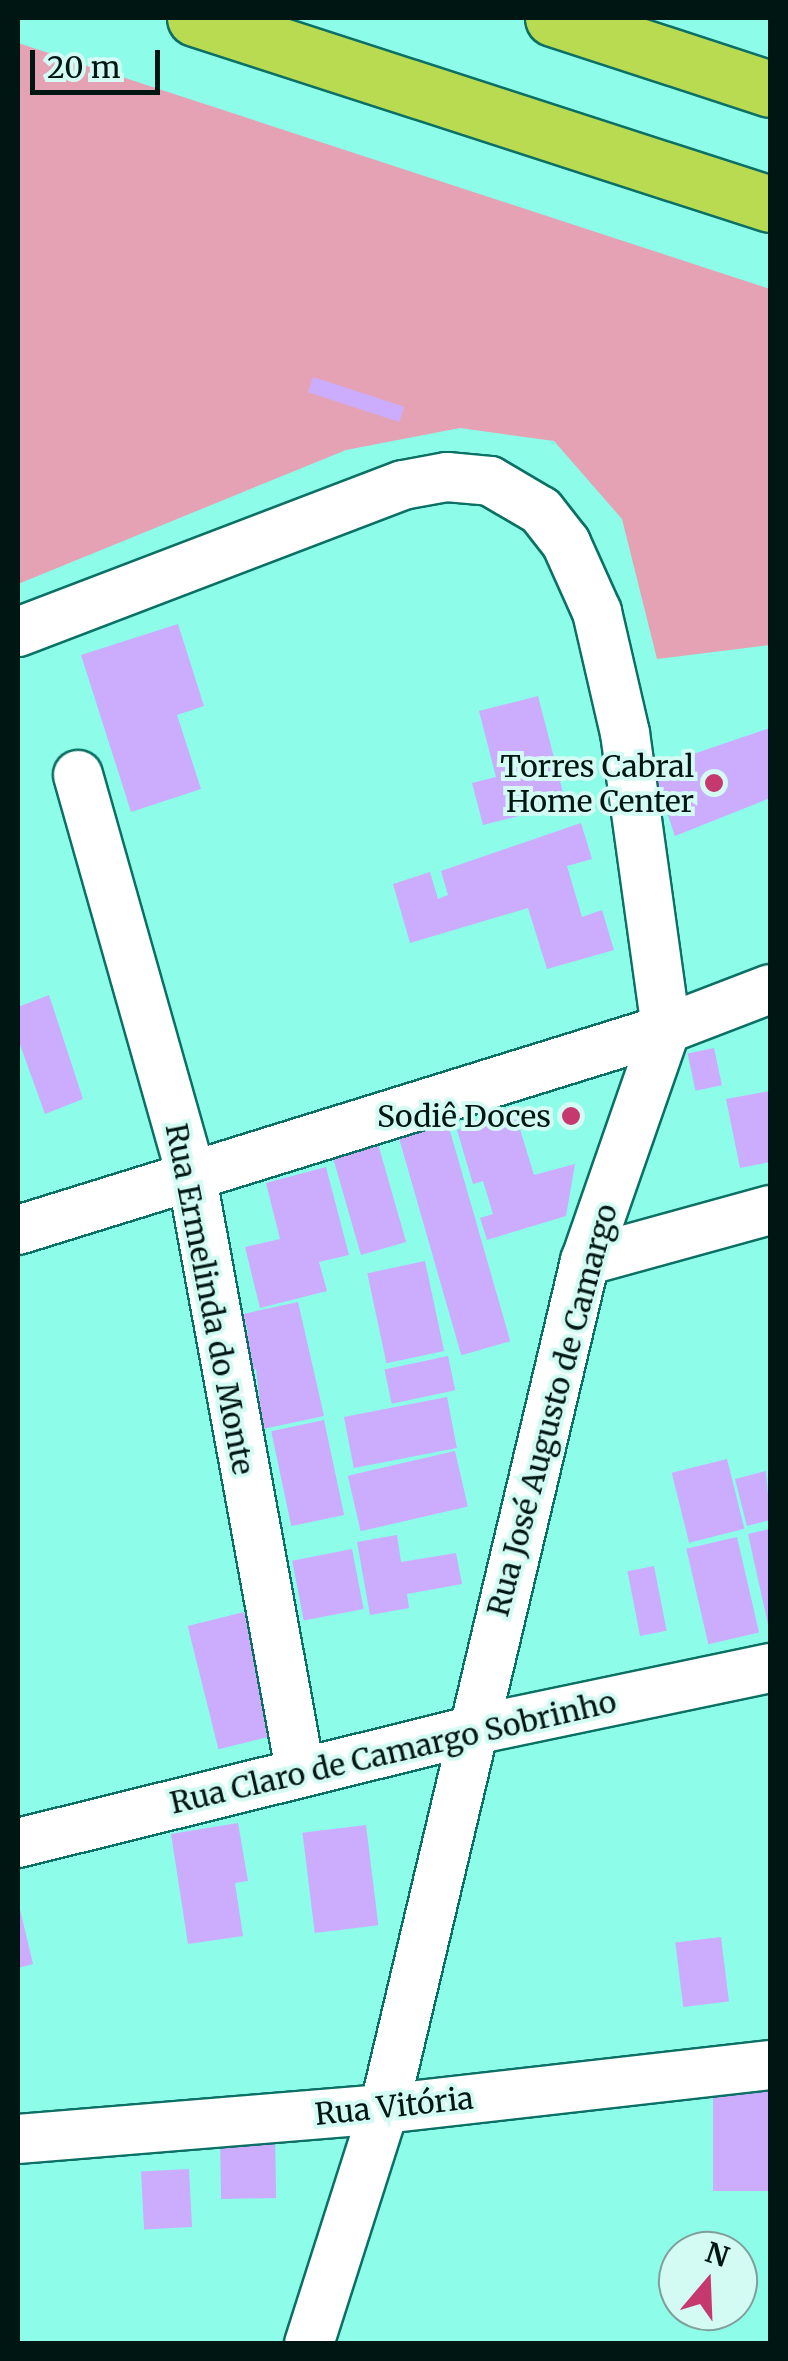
<!DOCTYPE html>
<html>
<head>
<meta charset="utf-8">
<style>
  body { margin:0 }
  #map { position:relative; width:788px; height:2361px; overflow:hidden; background:#8dfce9; font-family:Merriweather,serif }
  div>[style] { position:absolute }
  .green>* { inset:0; background:#e5a2b4 }
  .building>* { inset:0; background:#ccacfd; transform-origin:0 0 }
  .roads { filter:drop-shadow(2px 0 #0c7064) drop-shadow(-2px 0 #0c7064) drop-shadow(0 2px #0c7064) drop-shadow(0 -2px #0c7064) }
  .minor>* { height:48px; margin:-24px; padding:0 24px; transform-origin:24px; border-radius:24px; background:#fff }
  .motorway>* { height:55px; margin:-27.5px; padding:0 27.5px; transform-origin:27.5px; border-radius:27.5px; background:#b9db51 }
  .dots>* { width:28px; height:28px; translate:-50% -50%; box-sizing:border-box; border:5px solid #d3fbf3; border-radius:50% }
  span { translate:-50% -50%; white-space:nowrap; text-align:center; line-height:1.15; -webkit-text-stroke:8px #d3fbf3; paint-order:stroke }
  .poi-label { font-size:30px; color:#001613 }
  .right { translate:-100% -50%; text-align:right }
  .street-label { font-size:30px; color:#001613 }
  .frame { position:absolute; inset:0; border:20px solid #001613; pointer-events:none }
  .north { position:absolute; left:658px; top:2231px; width:100px; height:100px; box-sizing:border-box; background:#d3fbf3; border:2px solid #7f9f99; border-radius:50%; rotate:19deg; font-size:28px; font-weight:700; line-height:40px; text-align:center; color:#001613 }
  .north::after { content:''; display:block; margin:auto; width:35px; height:45px; background:#c5396e; clip-path:polygon(50% 0,100% 100%,50% 72%,0 100%) }
  .scale { position:absolute; left:30px; top:50px; width:130px; height:45px; box-sizing:border-box; border:5px solid #001613; border-top:0; padding-left:12px; font-size:30px; line-height:35px; white-space:nowrap; color:#001613; -webkit-text-stroke:8px #d3fbf3; paint-order:stroke }
</style>
</head>
<body>
<div id="map">
  <div class="green">
    <div style="clip-path:polygon(18px 43px,770px 289px,770px 645px,657px 659px,622px 519px,554px 441px,460px 428px,346px 450px,18px 584px)"></div>
  </div>
  <div class="building">
    <div style="left:313px;top:377px;width:96px;height:16px;rotate:18deg"></div>
    <div style="clip-path:polygon(178px 624px,204px 706px,177px 715px,201px 789px,131px 812px,81px 655px)"></div>
    <div style="clip-path:polygon(538px 696px,566px 804px,483px 825px,472px 783px,496px 777px,479px 711px)"></div>
    <div style="clip-path:polygon(770px 728px,770px 798px,675px 836px,652px 768px)"></div>
    <div style="clip-path:polygon(581px 823px,592px 859px,567px 866px,582px 917px,602px 910px,614px 950px,547px 969px,528px 908px,410px 943px,393px 884px,430px 872px,438px 899px,448px 895px,441px 871px)"></div>
    <div style="clip-path:polygon(49px 995px,83px 1099px,45px 1114px,18px 1039px,18px 1007px)"></div>
    <div style="left:714px;top:1048px;width:38px;height:27px;rotate:78deg"></div>
    <div style="clip-path:polygon(770px 1091px,770px 1162px,740px 1168px,726px 1099px)"></div>
    <div style="clip-path:polygon(515px 1113px,534px 1175px,575px 1164px,566px 1216px,487px 1240px,480px 1218px,493px 1214px,483px 1181px,473px 1184px,457px 1130px)"></div>
    <div style="left:448px;top:1124px;width:226px;height:51px;rotate:74deg"></div>
    <div style="left:378px;top:1144px;width:102px;height:47px;rotate:74deg"></div>
    <div style="clip-path:polygon(326px 1167px,349px 1255px,319px 1262px,327px 1291px,260px 1308px,245px 1247px,280px 1239px,266px 1183px)"></div>
    <div style="left:425px;top:1261px;width:92px;height:59px;rotate:78deg"></div>
    <div style="clip-path:polygon(298px 1302px,324px 1416px,263px 1429px,256px 1369px,248px 1371px,239px 1334px,248px 1333px,243px 1314px)"></div>
    <div style="left:448px;top:1356px;width:35px;height:65px;rotate:78deg"></div>
    <div style="left:447px;top:1397px;width:52px;height:105px;rotate:79deg"></div>
    <div style="left:324px;top:1420px;width:97px;height:54px;rotate:78deg"></div>
    <div style="left:455px;top:1451px;width:57px;height:110px;rotate:77deg"></div>
    <div style="left:727px;top:1459px;width:72px;height:57px;rotate:76deg"></div>
    <div style="clip-path:polygon(766px 1471px,770px 1520px,747px 1526px,735px 1479px)"></div>
    <div style="clip-path:polygon(770px 1529px,770px 1629px,769px 1629px,748px 1534px)"></div>
    <div style="clip-path:polygon(397px 1535px,401px 1562px,456px 1553px,462px 1584px,407px 1594px,409px 1608px,370px 1615px,357px 1542px)"></div>
    <div style="left:737px;top:1537px;width:98px;height:52px;rotate:77deg"></div>
    <div style="left:352px;top:1549px;width:61px;height:61px;rotate:79deg"></div>
    <div style="left:654px;top:1566px;width:66px;height:27px;rotate:79deg"></div>
    <div style="left:244px;top:1612px;width:127px;height:58px;rotate:76deg"></div>
    <div style="clip-path:polygon(238px 1823px,248px 1881px,235px 1883px,243px 1936px,188px 1944px,171px 1834px)"></div>
    <div style="left:366px;top:1825px;width:101px;height:64px;rotate:83deg"></div>
    <div style="clip-path:polygon(18px 1901px,33px 1964px,18px 1968px)"></div>
    <div style="left:721px;top:1937px;width:65px;height:46px;rotate:83deg"></div>
    <div style="left:770px;top:2074px;width:117px;height:57px;rotate:90deg"></div>
    <div style="left:275px;top:2133px;width:65px;height:55px;rotate:89deg"></div>
    <div style="left:189px;top:2169px;width:58px;height:48px;rotate:87deg"></div>
  </div>
  <div class="roads">
    <div class="minor">
      <div style="left:18px;top:632px;width:412px;rotate:-20.9deg"></div>
      <div style="left:403px;top:485px;width:45px;rotate:-10.3deg"></div>
      <div style="left:447px;top:477px;width:43px;rotate:5.3deg"></div>
      <div style="left:490px;top:481px;width:59px;rotate:30.5deg"></div>
      <div style="left:541px;top:511px;width:41px;rotate:52deg"></div>
      <div style="left:566px;top:543px;width:76px;rotate:65.8deg"></div>
      <div style="left:597px;top:612px;width:124px;rotate:77deg"></div>
      <div style="left:625px;top:733px;width:299px;rotate:82.1deg"></div>
      <div style="left:666px;top:1029px;width:246px;rotate:109.2deg"></div>
      <div style="left:585px;top:1261px;width:871px;rotate:103.33deg"></div>
      <div style="left:384px;top:2109px;width:247px;rotate:107.7deg"></div>
      <div style="left:78px;top:775px;width:419px;rotate:74.2deg"></div>
      <div style="left:192px;top:1178px;width:602px;rotate:79.66deg"></div>
      <div style="left:18px;top:1230px;width:678px;rotate:-17.23deg"></div>
      <div style="left:666px;top:1029px;width:111px;rotate:-21deg"></div>
      <div style="left:585px;top:1261px;width:192px;rotate:-15.4deg"></div>
      <div style="left:18px;top:1843px;width:465px;rotate:-13.9deg"></div>
      <div style="left:469px;top:1731px;width:308px;rotate:-11.8deg"></div>
      <div style="left:18px;top:2139px;width:367px;rotate:-4.7deg"></div>
      <div style="left:384px;top:2109px;width:388px;rotate:-6.5deg"></div>
    </div>
    <div class="motorway">
      <div style="left:195px;top:18px;width:604px;rotate:17.93deg"></div>
      <div style="left:553px;top:18px;width:228px;rotate:18.1deg"></div>
    </div>
  </div>
  <div class="dots">
    <div style="left:714px;top:783px;background:#c5396e"></div>
    <div style="left:571px;top:1116px;background:#c5396e"></div>
  </div>
  <div class="poi-label">
    <span class="right" style="left:694px;top:783px">Torres Cabral<br>Home Center</span>
    <span class="right" style="left:551px;top:1116px">Sodiê Doces</span>
  </div>
  <div class="street-label">
    <span style="left:210px;top:1299px;rotate:79deg">Rua Ermelinda do Monte</span>
    <span style="left:552px;top:1410px;rotate:-75deg">Rua José Augusto de Camargo</span>
    <span style="left:393px;top:1752px;rotate:-13deg">Rua Claro de Camargo Sobrinho</span>
    <span style="left:394px;top:2106px;rotate:-6deg">Rua Vitória</span>
  </div>
  <div class="frame"></div>
  <div class="north">N</div>
  <div class="scale">20 m</div>
</div>
</body>
</html>
